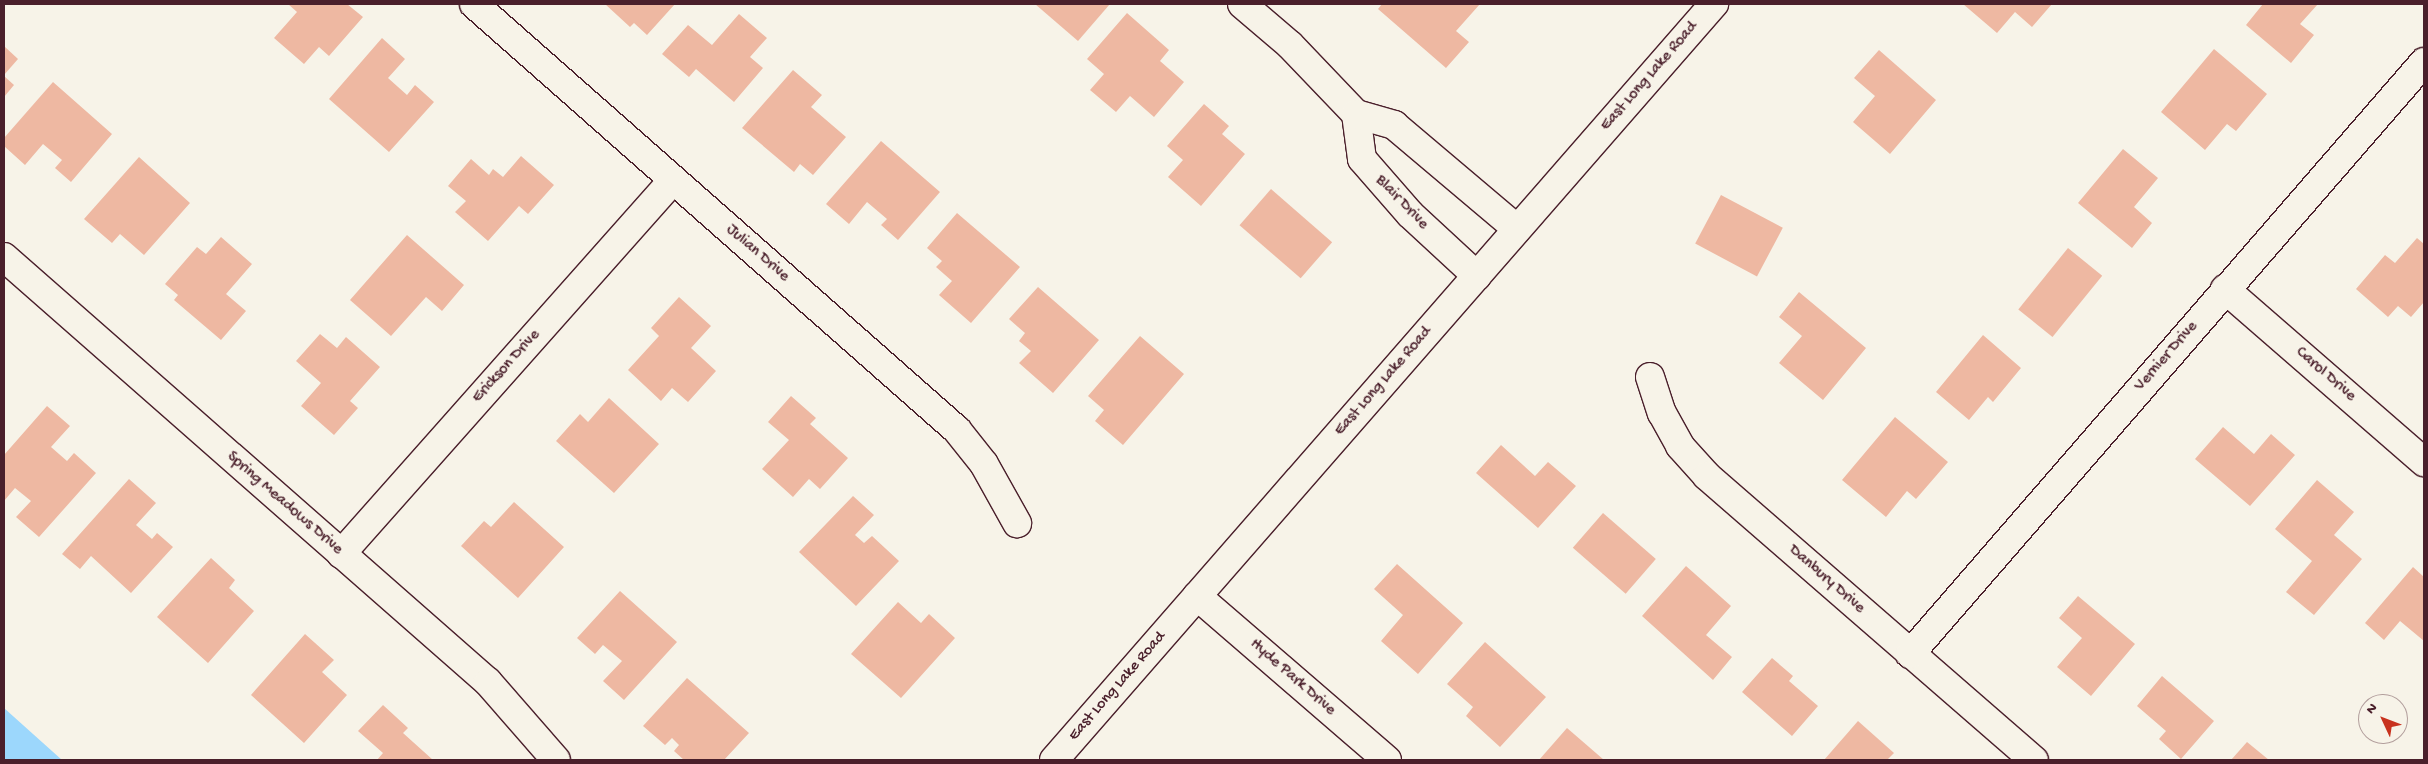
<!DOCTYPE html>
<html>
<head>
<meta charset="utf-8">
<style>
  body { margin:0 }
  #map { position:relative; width:2428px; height:764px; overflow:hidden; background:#f7f3e8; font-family:"Gochi Hand",sans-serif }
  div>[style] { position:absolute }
  .water>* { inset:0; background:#9cd7fc }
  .building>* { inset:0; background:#eeb8a2; transform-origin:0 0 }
  .roads { filter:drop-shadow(1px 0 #4a1f2b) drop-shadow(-1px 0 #4a1f2b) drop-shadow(0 1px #4a1f2b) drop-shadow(0 -1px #4a1f2b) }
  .street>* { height:28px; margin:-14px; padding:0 14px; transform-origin:14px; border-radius:14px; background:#f7f3e8 }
  .secondary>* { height:28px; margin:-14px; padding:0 14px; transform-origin:14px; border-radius:14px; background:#f7f3e8 }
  span { translate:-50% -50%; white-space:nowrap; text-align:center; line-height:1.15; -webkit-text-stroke:5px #f7f3e8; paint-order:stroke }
  .street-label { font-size:16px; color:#4a1f2b }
  .frame { position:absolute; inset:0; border:5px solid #4a1f2b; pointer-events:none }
  .north { position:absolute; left:2358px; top:694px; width:50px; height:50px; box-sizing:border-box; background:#f7f3e8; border:1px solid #b29e9c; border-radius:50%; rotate:313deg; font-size:14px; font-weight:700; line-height:20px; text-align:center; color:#4a1f2b }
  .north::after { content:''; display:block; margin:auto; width:18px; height:22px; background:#c8321e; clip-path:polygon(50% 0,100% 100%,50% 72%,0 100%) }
</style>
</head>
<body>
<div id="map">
  <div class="water">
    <div style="clip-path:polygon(4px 708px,62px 760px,63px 760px,4px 760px)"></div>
  </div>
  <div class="building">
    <div style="clip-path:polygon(288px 4px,347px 4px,363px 17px,329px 56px,319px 47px,304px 64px,274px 38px,297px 12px)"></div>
    <div style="clip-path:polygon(605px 4px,675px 4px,647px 35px,634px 23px,630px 27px)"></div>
    <div style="clip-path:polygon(1035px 4px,1110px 4px,1078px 41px)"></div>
    <div style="clip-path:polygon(1382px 4px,1480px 4px,1456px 31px,1469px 42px,1446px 68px,1378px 9px)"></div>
    <div style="clip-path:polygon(1963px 4px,2052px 4px,2032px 27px,2015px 12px,1997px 33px)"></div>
    <div style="clip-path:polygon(2263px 4px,2318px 4px,2300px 24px,2314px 35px,2291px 63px,2246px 25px)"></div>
    <div style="clip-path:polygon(1127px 13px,1169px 50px,1160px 61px,1184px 82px,1154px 117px,1130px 96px,1116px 112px,1090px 90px,1104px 74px,1087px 59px)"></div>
    <div style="clip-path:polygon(739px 14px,767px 38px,750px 57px,763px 68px,734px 102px,696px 69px,689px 77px,662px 54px,688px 25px,712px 45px)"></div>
    <div style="clip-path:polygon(382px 38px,405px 59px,388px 78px,407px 95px,415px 85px,434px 102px,389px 152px,329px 99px)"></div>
    <div style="clip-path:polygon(4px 46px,18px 59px,4px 75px)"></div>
    <div style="clip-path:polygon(2214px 49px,2267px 94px,2236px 131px,2227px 124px,2205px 150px,2161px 112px)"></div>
    <div style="clip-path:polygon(1879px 50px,1936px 100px,1890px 154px,1853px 122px,1875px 96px,1854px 78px)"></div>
    <div style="clip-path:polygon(793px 70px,822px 95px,811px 107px,846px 137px,813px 175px,800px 164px,794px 172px,742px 128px)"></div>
    <div style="clip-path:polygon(4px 76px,14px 85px,4px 97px)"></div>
    <div style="clip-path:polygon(53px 82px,112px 134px,71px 182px,55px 168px,62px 160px,43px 144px,25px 165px,4px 146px,4px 138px)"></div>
    <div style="clip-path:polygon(1204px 104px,1229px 126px,1222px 134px,1245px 154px,1201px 206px,1168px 177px,1183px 160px,1167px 146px)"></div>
    <div style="clip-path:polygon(881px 141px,940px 192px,898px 240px,881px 225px,887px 219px,867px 202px,849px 224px,826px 204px)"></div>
    <div style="clip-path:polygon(2123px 149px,2158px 178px,2134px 207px,2152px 223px,2132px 248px,2078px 203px)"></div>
    <div style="clip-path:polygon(521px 156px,554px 185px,528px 214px,519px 206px,488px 241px,455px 212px,466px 201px,448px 186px,471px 159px,489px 175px,493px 169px,503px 177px)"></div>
    <div style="clip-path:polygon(139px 157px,190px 203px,144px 255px,120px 234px,112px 243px,84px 219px)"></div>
    <div style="left:1271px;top:189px;width:81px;height:48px;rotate:41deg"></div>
    <div style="left:1721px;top:195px;width:70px;height:55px;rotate:28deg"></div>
    <div style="clip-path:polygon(957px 213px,1020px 267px,971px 323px,939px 295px,952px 281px,936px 267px,942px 261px,927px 248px)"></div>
    <div style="clip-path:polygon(407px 235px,464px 285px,442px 311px,426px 297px,391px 336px,350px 300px)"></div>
    <div style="clip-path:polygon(221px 237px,252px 264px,226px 294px,246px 311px,221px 340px,174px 300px,178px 295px,165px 284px,197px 247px,206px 254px)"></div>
    <div style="clip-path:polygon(2417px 238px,2424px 244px,2424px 302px,2411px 317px,2398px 306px,2388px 317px,2356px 289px,2385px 255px,2395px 263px)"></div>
    <div style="left:2068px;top:248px;width:44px;height:79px;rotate:39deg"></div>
    <div style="clip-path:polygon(1038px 287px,1099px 340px,1053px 393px,1019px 363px,1031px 351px,1019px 341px,1025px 333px,1009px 319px)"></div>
    <div style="clip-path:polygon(1799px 292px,1866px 348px,1823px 400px,1779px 363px,1802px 336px,1779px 317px)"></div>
    <div style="clip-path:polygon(679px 297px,711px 326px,691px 348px,716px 371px,688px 402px,672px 388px,661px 401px,628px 370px,659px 336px,651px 328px)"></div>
    <div style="clip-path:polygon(320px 334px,337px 348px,346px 337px,380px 367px,350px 401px,358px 408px,334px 435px,301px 406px,321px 383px,296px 361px)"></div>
    <div style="clip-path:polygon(1983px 335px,2021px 368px,1993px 402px,1988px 397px,1969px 420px,1936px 392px)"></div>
    <div style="clip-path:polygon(1140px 336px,1184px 374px,1123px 445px,1095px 421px,1104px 410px,1088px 396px)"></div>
    <div style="clip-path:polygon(791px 396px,816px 418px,810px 424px,848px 458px,820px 489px,809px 479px,793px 497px,762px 469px,789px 440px,768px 422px)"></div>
    <div style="clip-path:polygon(609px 398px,659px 444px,614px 493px,556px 441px,580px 414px,588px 422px)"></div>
    <div style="clip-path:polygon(47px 406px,70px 426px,51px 447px,67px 461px,74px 453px,96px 473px,39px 537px,16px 517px,31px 501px,15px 488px,4px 501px,4px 455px)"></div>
    <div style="clip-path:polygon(1895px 417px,1948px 462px,1916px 499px,1907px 491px,1886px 517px,1842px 480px)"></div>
    <div style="clip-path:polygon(2223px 427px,2254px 454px,2271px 434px,2295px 455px,2250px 506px,2195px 459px)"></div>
    <div style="clip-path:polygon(1501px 445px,1535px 476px,1548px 462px,1576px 486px,1538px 528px,1476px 473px)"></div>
    <div style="clip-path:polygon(129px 479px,156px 503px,136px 525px,152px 539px,157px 533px,173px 547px,131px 593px,91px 556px,80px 569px,62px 554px)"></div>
    <div style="clip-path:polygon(2317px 480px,2354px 512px,2334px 535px,2362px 559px,2314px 615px,2286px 592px,2312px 561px,2275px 529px)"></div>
    <div style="clip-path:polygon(853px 496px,874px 515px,855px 535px,864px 543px,872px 536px,899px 561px,856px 606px,799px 552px)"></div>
    <div style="clip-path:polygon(514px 502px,564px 547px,518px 598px,461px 546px,484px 521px,491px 527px)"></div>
    <div style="left:1603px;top:513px;width:70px;height:46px;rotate:41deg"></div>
    <div style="clip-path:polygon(211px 558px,235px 580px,229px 588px,254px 611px,208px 663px,157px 617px)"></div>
    <div style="clip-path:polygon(1397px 564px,1463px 623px,1418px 674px,1381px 641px,1403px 615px,1374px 589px)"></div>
    <div style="clip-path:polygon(1686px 566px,1731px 606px,1706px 635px,1732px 657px,1713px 680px,1642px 616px)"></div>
    <div style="clip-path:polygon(2413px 567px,2424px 577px,2424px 641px,2400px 621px,2384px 640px,2365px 623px)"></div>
    <div style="clip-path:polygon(620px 591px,677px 642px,624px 700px,603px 681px,622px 661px,603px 645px,595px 654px,577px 638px)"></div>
    <div style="clip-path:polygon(2078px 596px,2135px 644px,2091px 696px,2057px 667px,2082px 638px,2059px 618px)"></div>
    <div style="clip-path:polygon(898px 602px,921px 623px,929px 614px,955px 638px,901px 698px,851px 654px)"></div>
    <div style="clip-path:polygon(305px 634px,334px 660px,322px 672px,347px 695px,304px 743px,251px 695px)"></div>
    <div style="clip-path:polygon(1485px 642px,1546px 697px,1500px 747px,1466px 716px,1473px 707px,1447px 684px)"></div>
    <div style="clip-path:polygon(1772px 658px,1793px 676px,1789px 681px,1818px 706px,1792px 736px,1742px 692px)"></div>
    <div style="clip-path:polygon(2162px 676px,2214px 721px,2181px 759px,2159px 739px,2166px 731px,2137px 706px)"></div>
    <div style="clip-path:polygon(687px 678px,749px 733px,724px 760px,684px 760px,674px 751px,679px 745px,672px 738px,665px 745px,643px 726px)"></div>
    <div style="clip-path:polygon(383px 705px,408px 728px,403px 733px,433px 760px,377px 760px,383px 753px,358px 731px)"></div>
    <div style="clip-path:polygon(1858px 721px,1894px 753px,1887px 760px,1824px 760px)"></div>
    <div style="clip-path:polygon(1567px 728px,1604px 760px,1539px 760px)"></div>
    <div style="clip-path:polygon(2247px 742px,2269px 760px,2231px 760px)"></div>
  </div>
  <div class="roads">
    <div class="street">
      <div style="left:474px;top:4px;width:644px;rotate:41.41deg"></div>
      <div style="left:957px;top:430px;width:43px;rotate:51.5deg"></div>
      <div style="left:984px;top:464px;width:68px;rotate:60.8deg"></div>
      <div style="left:1242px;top:4px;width:63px;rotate:40.5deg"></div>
      <div style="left:1290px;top:45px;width:95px;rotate:46.3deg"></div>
      <div style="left:4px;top:257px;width:644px;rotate:41.29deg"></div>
      <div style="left:488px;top:682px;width:103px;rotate:48.9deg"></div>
      <div style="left:1477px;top:276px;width:91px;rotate:-137.2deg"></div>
      <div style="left:1410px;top:214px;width:73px;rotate:-131.1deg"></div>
      <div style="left:1362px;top:159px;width:45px;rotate:-97.6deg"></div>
      <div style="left:1356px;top:114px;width:40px;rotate:16deg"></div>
      <div style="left:1394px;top:125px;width:161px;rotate:40.2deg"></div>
      <div style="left:2225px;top:289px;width:264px;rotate:41deg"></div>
      <div style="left:1650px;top:377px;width:38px;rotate:72deg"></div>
      <div style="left:1662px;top:413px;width:38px;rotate:61deg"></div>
      <div style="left:1680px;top:446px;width:40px;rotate:48deg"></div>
      <div style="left:1707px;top:476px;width:433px;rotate:41deg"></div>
      <div style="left:341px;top:554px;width:500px;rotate:-48.4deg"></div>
      <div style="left:1197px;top:596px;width:251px;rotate:40.8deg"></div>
      <div style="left:1910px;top:654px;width:784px;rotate:-49.03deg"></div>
    </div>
    <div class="secondary">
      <div style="left:1054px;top:760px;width:1004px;rotate:-48.88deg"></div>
    </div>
  </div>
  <div class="street-label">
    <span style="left:1650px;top:77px;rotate:-49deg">East Long Lake Road</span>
    <span style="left:1401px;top:203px;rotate:46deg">Blair Drive</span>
    <span style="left:757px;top:254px;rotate:41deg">Julian Drive</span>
    <span style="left:2167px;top:357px;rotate:-49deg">Vernier Drive</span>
    <span style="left:507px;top:367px;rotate:-48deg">Erickson Drive</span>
    <span style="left:2325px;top:375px;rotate:41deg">Carol Drive</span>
    <span style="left:1384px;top:382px;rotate:-49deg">East Long Lake Road</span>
    <span style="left:284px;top:504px;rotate:41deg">Spring Meadows Drive</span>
    <span style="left:1826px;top:580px;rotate:41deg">Danbury Drive</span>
    <span style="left:1292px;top:678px;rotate:41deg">Hyde Park Drive</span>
    <span style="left:1118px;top:687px;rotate:-49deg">East Long Lake Road</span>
  </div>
  <div class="frame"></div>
  <div class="north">N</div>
</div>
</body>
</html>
